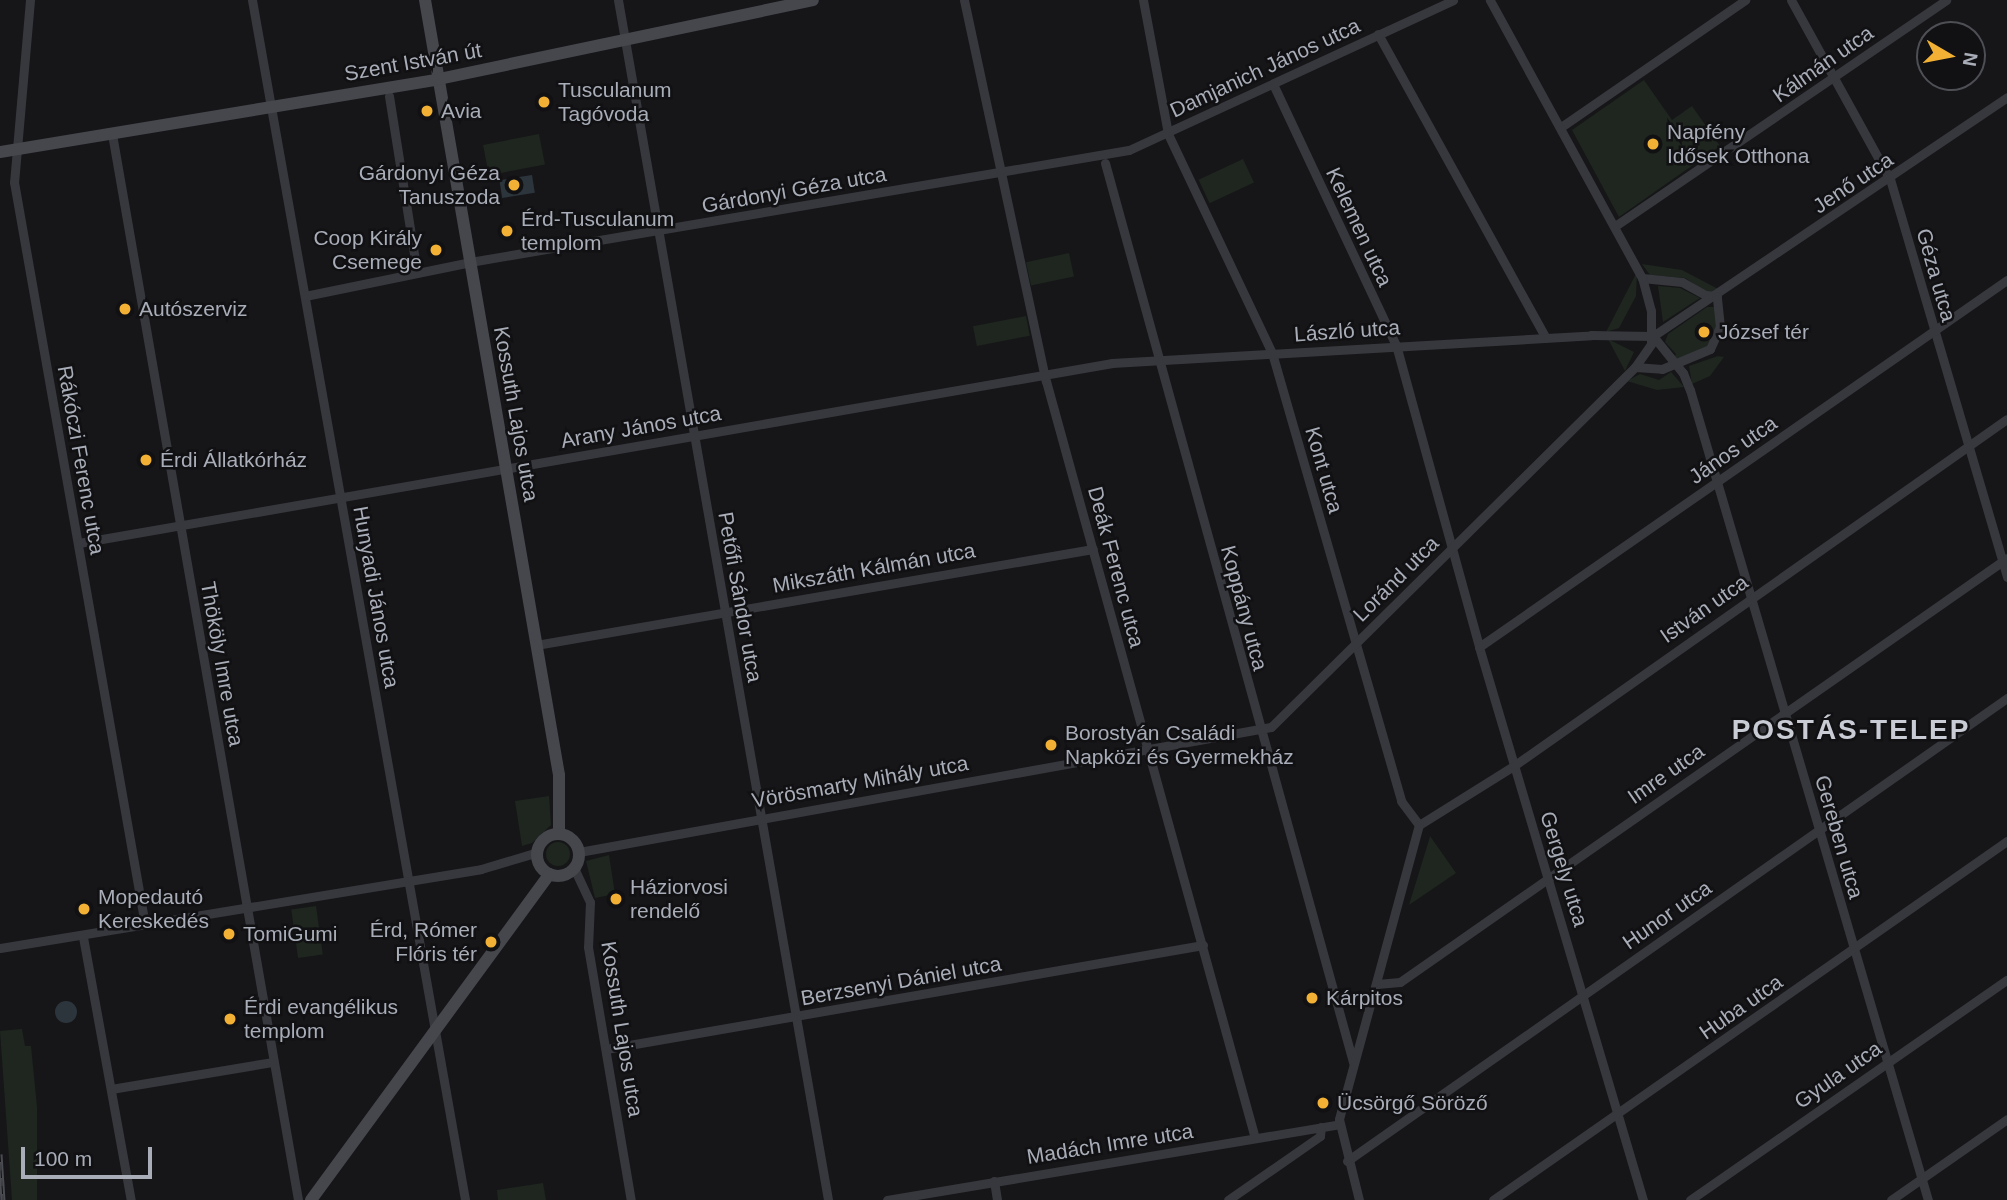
<!DOCTYPE html>
<html>
<head>
<meta charset="utf-8">
<style>
  body { margin:0 }
  #map { position:relative; width:2007px; height:1200px; overflow:hidden; background:#161618; font-family:Helvetica,sans-serif }
  div>[style] { position:absolute }
  .green>* { inset:0; background:#1e261f; transform-origin:0 0 }
  .round { border-radius:50% }
  .water>* { inset:0; background:#2c353c; transform-origin:0 0 }
  .street>* { height:9px; margin:-4.5px; padding:0 4.5px; transform-origin:4.5px; border-radius:4.5px; background:#37383d }
  .secondary>* { height:12px; margin:-6px; padding:0 6px; transform-origin:6px; border-radius:6px; background:#45474d }
  .secondary>.ring { margin:-6px; padding:0; box-sizing:content-box; background:none; border:12px solid #45474d; border-radius:50% }
  .rail>* { height:5px; margin-top:-2.5px; transform-origin:0; background:repeating-linear-gradient(90deg,#111113 0 8px,#4a4c52 0 16px); box-sizing:border-box; border-block:2px solid #4a4c52 }
  .dots>* { width:19px; height:19px; translate:-50% -50%; box-sizing:border-box; border:4px solid #111113; border-radius:50% }
  span { translate:-50% -50%; white-space:nowrap; text-align:center; line-height:1.15; -webkit-text-stroke:5px #111113; paint-order:stroke }
  .street-label { font-size:21px; color:#a8adb8 }
  .poi-label { font-size:21px; color:#a8adb8 }
  .left { translate:0 -50%; text-align:left }
  .right { translate:-100% -50%; text-align:right }
  .district-label { font-size:28px; color:#c9ccd4; font-weight:700; letter-spacing:2px }
  .north { position:absolute; left:1916px; top:21px; width:70px; height:70px; box-sizing:border-box; background:#111113; border:2px solid #4d4f55; border-radius:50%; rotate:100deg; font-size:19px; font-weight:700; line-height:28px; text-align:center; color:#a8adb8 }
  .north::after { content:''; display:block; margin:auto; width:24px; height:32px; background:#f2b134; clip-path:polygon(50% 0,100% 100%,50% 72%,0 100%) }
  .scale { position:absolute; left:21px; top:1147px; width:131px; height:32px; box-sizing:border-box; border:4px solid #a8adb8; border-top:0; padding-left:9px; font-size:21px; line-height:24px; white-space:nowrap; color:#a8adb8; -webkit-text-stroke:5px #111113; paint-order:stroke }
</style>
</head>
<body>
<div id="map">
  <div class="green">
    <div style="clip-path:polygon(1644px 80px,1672px 120px,1692px 106px,1720px 146px,1619px 217px,1572px 130px)"></div>
    <div style="left:539px;top:134px;width:31px;height:57px;rotate:79deg"></div>
    <div style="left:1243px;top:159px;width:26px;height:49px;rotate:65deg"></div>
    <div style="left:1069px;top:253px;width:24px;height:44px;rotate:78deg"></div>
    <div style="clip-path:polygon(1642px 264px,1682px 270px,1722px 291px,1716px 295px,1703px 290px,1685px 278px,1650px 275px)"></div>
    <div style="clip-path:polygon(1637px 272px,1636px 296px,1619px 328px,1606px 332px)"></div>
    <div style="clip-path:polygon(1658px 286px,1680px 288px,1700px 298px,1663px 322px)"></div>
    <div style="clip-path:polygon(1707px 307px,1715px 307px,1717px 326px,1712px 345px,1681px 361px,1674px 358px,1676px 354px,1665px 342px,1668px 334px)"></div>
    <div style="left:1026px;top:316px;width:20px;height:54px;rotate:79deg"></div>
    <div style="clip-path:polygon(1608px 339px,1634px 352px,1625px 371px)"></div>
    <div style="clip-path:polygon(1718px 356px,1724px 357px,1710px 376px,1692px 384px,1689px 366px)"></div>
    <div style="clip-path:polygon(1671px 372px,1684px 387px,1657px 390px,1627px 381px,1640px 374px,1659px 380px)"></div>
    <div style="clip-path:polygon(549px 796px,551px 825px,532px 843px,522px 846px,515px 801px)"></div>
    <div style="clip-path:polygon(1430px 836px,1456px 873px,1409px 905px,1429px 840px)"></div>
    <div class="round" style="left:546px;top:842px;width:24px;height:24px"></div>
    <div style="clip-path:polygon(609px 855px,615px 894px,595px 898px,586px 861px)"></div>
    <div style="left:316px;top:906px;width:49px;height:25px;rotate:82deg"></div>
    <div style="clip-path:polygon(22px 1029px,25px 1046px,31px 1046px,37px 1107px,37px 1200px,12px 1200px,0 1031px)"></div>
    <div style="clip-path:polygon(543px 1183px,546px 1200px,498px 1200px,497px 1190px)"></div>
  </div>
  <div class="water">
    <div style="left:532px;top:175px;width:18px;height:33px;rotate:81deg"></div>
    <div class="round" style="left:55px;top:1001px;width:22px;height:22px"></div>
  </div>
  <div class="street">
    <div style="left:30px;top:0;width:183px;rotate:95deg"></div>
    <div style="left:14px;top:182px;width:754px;rotate:80deg"></div>
    <div style="left:252px;top:0;width:1219px;rotate:79.93deg"></div>
    <div style="left:618px;top:0;width:1218px;rotate:80.07deg"></div>
    <div style="left:964px;top:0;width:390px;rotate:77.9deg"></div>
    <div style="left:1046px;top:381px;width:785px;rotate:74.57deg"></div>
    <div style="left:1143px;top:0;width:136px;rotate:79.4deg"></div>
    <div style="left:1168px;top:134px;width:242px;rotate:64.6deg"></div>
    <div style="left:1272px;top:353px;width:466px;rotate:73.9deg"></div>
    <div style="left:1401px;top:801px;width:30px;rotate:53deg"></div>
    <div style="left:1791px;top:0;width:205px;rotate:61.1deg"></div>
    <div style="left:1890px;top:179px;width:415px;rotate:73.6deg"></div>
    <div style="left:1378px;top:34px;width:347px;rotate:61.1deg"></div>
    <div style="left:1273px;top:84px;width:289px;rotate:64.8deg"></div>
    <div style="left:1396px;top:345px;width:313px;rotate:74.6deg"></div>
    <div style="left:1479px;top:647px;width:577px;rotate:73.48deg"></div>
    <div style="left:389px;top:96px;width:179px;rotate:81deg"></div>
    <div style="left:1561px;top:127px;width:224px;rotate:-34.6deg"></div>
    <div style="left:112px;top:134px;width:1082px;rotate:80.1deg"></div>
    <div style="left:1105px;top:163px;width:933px;rotate:74.58deg"></div>
    <div style="left:1615px;top:226px;width:401px;rotate:-34.3deg"></div>
    <div style="left:1642px;top:278px;width:40px;rotate:5.7deg"></div>
    <div style="left:1682px;top:282px;width:26px;rotate:29deg"></div>
    <div style="left:1705px;top:295px;width:12px;rotate:5deg"></div>
    <div style="left:305px;top:296px;width:168px;rotate:-11.6deg"></div>
    <div style="left:470px;top:262px;width:668px;rotate:-9.65deg"></div>
    <div style="left:1129px;top:150px;width:357px;rotate:-24.8deg"></div>
    <div style="left:1653px;top:336px;width:48px;rotate:51deg"></div>
    <div style="left:1683px;top:373px;width:18px;rotate:68deg"></div>
    <div style="left:1690px;top:390px;width:844px;rotate:73.63deg"></div>
    <div style="left:1653px;top:336px;width:427px;rotate:-34deg"></div>
    <div style="left:1635px;top:367px;width:27px;rotate:4deg"></div>
    <div style="left:1662px;top:369px;width:52px;rotate:-22.6deg"></div>
    <div style="left:1710px;top:349px;width:24px;rotate:-66deg"></div>
    <div style="left:1720px;top:327px;width:31px;rotate:-96deg"></div>
    <div style="left:79px;top:543px;width:1049px;rotate:-9.88deg"></div>
    <div style="left:1112px;top:363px;width:480px;rotate:-3.3deg"></div>
    <div style="left:1591px;top:335px;width:62px;rotate:0.9deg"></div>
    <div style="left:536px;top:645px;width:565px;rotate:-9.78deg"></div>
    <div style="left:1479px;top:647px;width:643px;rotate:-34.8deg"></div>
    <div style="left:1419px;top:825px;width:113px;rotate:-32deg"></div>
    <div style="left:1515px;top:765px;width:601px;rotate:-35.12deg"></div>
    <div style="left:579px;top:852px;width:703px;rotate:-10.24deg"></div>
    <div style="left:1271px;top:727px;width:512px;rotate:-44.68deg"></div>
    <div style="left:1635px;top:367px;width:28px;rotate:-55deg"></div>
    <div style="left:1651px;top:344px;width:33px;rotate:-90deg"></div>
    <div style="left:1651px;top:311px;width:34px;rotate:-105deg"></div>
    <div style="left:1642px;top:278px;width:317px;rotate:-118.7deg"></div>
    <div style="left:574px;top:868px;width:38px;rotate:65deg"></div>
    <div style="left:590px;top:902px;width:45px;rotate:92.5deg"></div>
    <div style="left:588px;top:947px;width:257px;rotate:80.4deg"></div>
    <div style="left:83px;top:937px;width:267px;rotate:79.7deg"></div>
    <div style="left:0;top:948px;width:487px;rotate:-9.3deg"></div>
    <div style="left:481px;top:869px;width:59px;rotate:-16.6deg"></div>
    <div style="left:1377px;top:984px;width:23px;rotate:-5deg"></div>
    <div style="left:1400px;top:982px;width:740px;rotate:-34.93deg"></div>
    <div style="left:606px;top:1049px;width:606px;rotate:-9.88deg"></div>
    <div style="left:111px;top:1089px;width:163px;rotate:-9.5deg"></div>
    <div style="left:1347px;top:1161px;width:806px;rotate:-35.05deg"></div>
    <div style="left:994px;top:1181px;width:19px;rotate:81deg"></div>
    <div style="left:887px;top:1200px;width:458px;rotate:-9.5deg"></div>
    <div style="left:1228px;top:1200px;width:112px;rotate:-34.8deg"></div>
    <div style="left:1320px;top:1136px;width:9px;rotate:-84deg"></div>
    <div style="left:1359px;top:1200px;width:83px;rotate:-103.9deg"></div>
    <div style="left:1339px;top:1119px;width:305px;rotate:-74.8deg"></div>
    <div style="left:1493px;top:1200px;width:627px;rotate:-34.93deg"></div>
    <div style="left:1690px;top:1200px;width:386px;rotate:-34.8deg"></div>
    <div style="left:1891px;top:1200px;width:141px;rotate:-34.9deg"></div>
  </div>
  <div class="secondary">
    <div style="left:425px;top:0;width:786px;rotate:80.19deg"></div>
    <div style="left:559px;top:775px;width:59px;rotate:90deg"></div>
    <div style="left:0;top:152px;width:445px;rotate:-9.4deg"></div>
    <div style="left:439px;top:79px;width:382px;rotate:-11.9deg"></div>
    <div class="ring" style="left:537px;top:834px;width:30px;height:30px"></div>
    <div style="left:311px;top:1200px;width:404px;rotate:-53.8deg"></div>
  </div>
  <div class="rail">
    <div style="left:0;top:1154px;width:46px;rotate:86.3deg"></div>
  </div>
  <div class="dots">
    <div style="left:544px;top:102px;background:#f2b134"></div>
    <div style="left:427px;top:111px;background:#f2b134"></div>
    <div style="left:1653px;top:144px;background:#f2b134"></div>
    <div style="left:514px;top:185px;background:#f2b134"></div>
    <div style="left:507px;top:231px;background:#f2b134"></div>
    <div style="left:436px;top:250px;background:#f2b134"></div>
    <div style="left:125px;top:309px;background:#f2b134"></div>
    <div style="left:1704px;top:332px;background:#f2b134"></div>
    <div style="left:146px;top:460px;background:#f2b134"></div>
    <div style="left:1051px;top:745px;background:#f2b134"></div>
    <div style="left:616px;top:899px;background:#f2b134"></div>
    <div style="left:84px;top:909px;background:#f2b134"></div>
    <div style="left:229px;top:934px;background:#f2b134"></div>
    <div style="left:491px;top:942px;background:#f2b134"></div>
    <div style="left:1312px;top:998px;background:#f2b134"></div>
    <div style="left:230px;top:1019px;background:#f2b134"></div>
    <div style="left:1323px;top:1103px;background:#f2b134"></div>
  </div>
  <div class="street-label">
    <span style="left:413px;top:62px;rotate:-10deg">Szent István út</span>
    <span style="left:1823px;top:64px;rotate:-35deg">Kálmán utca</span>
    <span style="left:1265px;top:68px;rotate:-25deg">Damjanich János utca</span>
    <span style="left:1853px;top:183px;rotate:-34deg">Jenő utca</span>
    <span style="left:794px;top:190px;rotate:-10deg">Gárdonyi Géza utca</span>
    <span style="left:1359px;top:227px;rotate:65deg">Kelemen utca</span>
    <span style="left:1936px;top:275px;rotate:74deg">Géza utca</span>
    <span style="left:1347px;top:331px;rotate:-4deg">László utca</span>
    <span style="left:516px;top:414px;rotate:80deg">Kossuth Lajos utca</span>
    <span style="left:641px;top:427px;rotate:-10deg">Arany János utca</span>
    <span style="left:1733px;top:450px;rotate:-35deg">János utca</span>
    <span style="left:81px;top:460px;rotate:80deg">Rákóczi Ferenc utca</span>
    <span style="left:1324px;top:470px;rotate:74deg">Kont utca</span>
    <span style="left:1116px;top:567px;rotate:75deg">Deák Ferenc utca</span>
    <span style="left:874px;top:568px;rotate:-10deg">Mikszáth Kálmán utca</span>
    <span style="left:1396px;top:579px;rotate:-45deg">Loránd utca</span>
    <span style="left:376px;top:597px;rotate:80deg">Hunyadi János utca</span>
    <span style="left:740px;top:597px;rotate:80deg">Petőfi Sándor utca</span>
    <span style="left:1244px;top:608px;rotate:75deg">Koppány utca</span>
    <span style="left:1704px;top:609px;rotate:-35deg">István utca</span>
    <span style="left:222px;top:664px;rotate:80deg">Thököly Imre utca</span>
    <span style="left:1666px;top:774px;rotate:-35deg">Imre utca</span>
    <span style="left:860px;top:782px;rotate:-10deg">Vörösmarty Mihály utca</span>
    <span style="left:1839px;top:837px;rotate:74deg">Gereben utca</span>
    <span style="left:1564px;top:869px;rotate:73deg">Gergely utca</span>
    <span style="left:1667px;top:915px;rotate:-35deg">Hunor utca</span>
    <span style="left:901px;top:981px;rotate:-10deg">Berzsenyi Dániel utca</span>
    <span style="left:1741px;top:1007px;rotate:-35deg">Huba utca</span>
    <span style="left:622px;top:1029px;rotate:81deg">Kossuth Lajos utca</span>
    <span style="left:1838px;top:1075px;rotate:-35deg">Gyula utca</span>
    <span style="left:1110px;top:1144px;rotate:-9deg">Madách Imre utca</span>
  </div>
  <div class="poi-label">
    <span class="left" style="left:558px;top:102px">Tusculanum<br>Tagóvoda</span>
    <span class="left" style="left:441px;top:111px">Avia</span>
    <span class="left" style="left:1667px;top:144px">Napfény<br>Idősek Otthona</span>
    <span class="right" style="left:500px;top:185px">Gárdonyi Géza<br>Tanuszoda</span>
    <span class="left" style="left:521px;top:231px">Érd-Tusculanum<br>templom</span>
    <span class="right" style="left:422px;top:250px">Coop Király<br>Csemege</span>
    <span class="left" style="left:139px;top:309px">Autószerviz</span>
    <span class="left" style="left:1718px;top:332px">József tér</span>
    <span class="left" style="left:160px;top:460px">Érdi Állatkórház</span>
    <span class="left" style="left:1065px;top:745px">Borostyán Családi<br>Napközi és Gyermekház</span>
    <span class="left" style="left:630px;top:899px">Háziorvosi<br>rendelő</span>
    <span class="left" style="left:98px;top:909px">Mopedautó<br>Kereskedés</span>
    <span class="right" style="left:477px;top:942px">Érd, Rómer<br>Flóris tér</span>
    <span class="left" style="left:243px;top:934px">TomiGumi</span>
    <span class="left" style="left:1326px;top:998px">Kárpitos</span>
    <span class="left" style="left:244px;top:1019px">Érdi evangélikus<br>templom</span>
    <span class="left" style="left:1337px;top:1103px">Ücsörgő Söröző</span>
  </div>
  <div class="district-label">
    <span style="left:1851px;top:730px">POSTÁS-TELEP</span>
  </div>
  <div class="north">N</div>
  <div class="scale">100 m</div>
</div>
</body>
</html>
